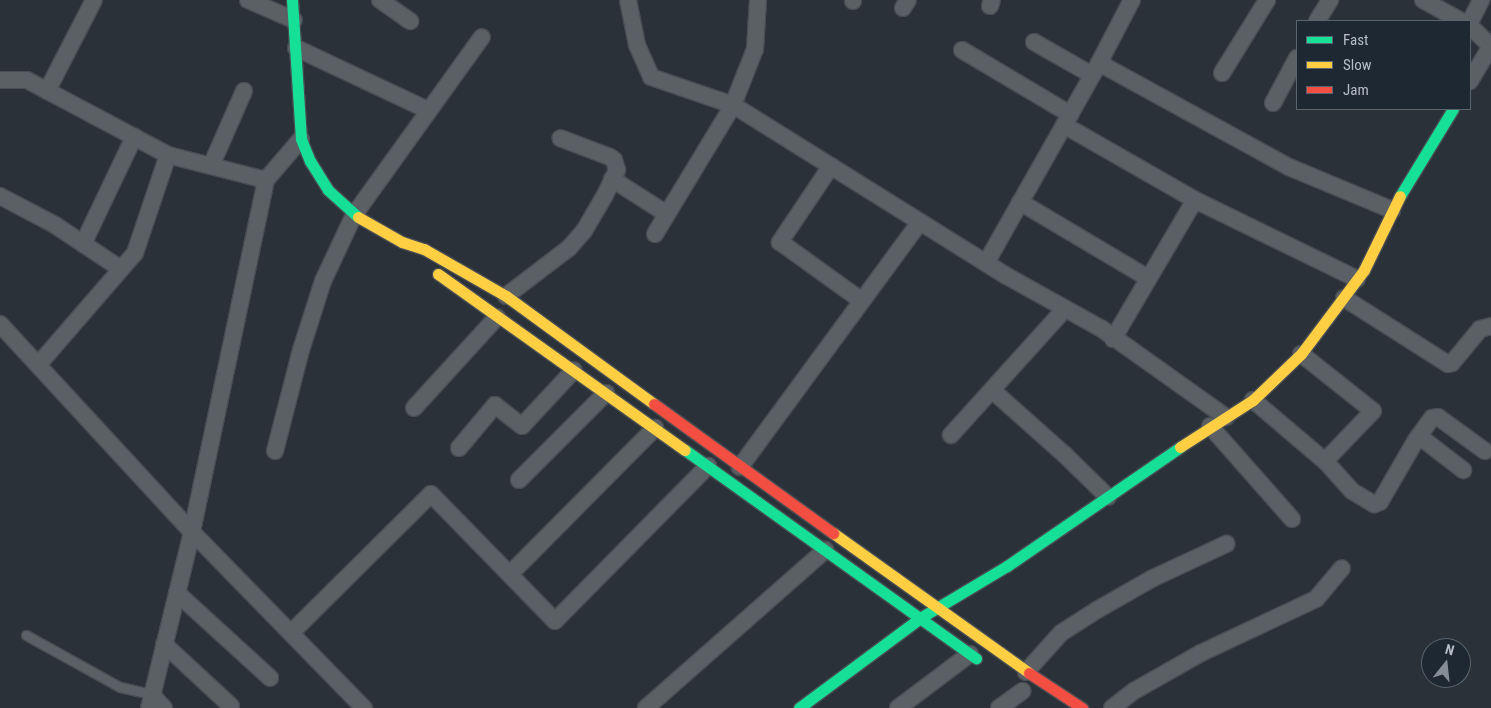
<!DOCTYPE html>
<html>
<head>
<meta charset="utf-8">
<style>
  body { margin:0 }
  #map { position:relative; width:1491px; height:708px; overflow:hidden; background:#2b3138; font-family:"Roboto Condensed",sans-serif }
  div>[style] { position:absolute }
  .roads { filter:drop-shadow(1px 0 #484d53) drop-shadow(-1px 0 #484d53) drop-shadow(0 1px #484d53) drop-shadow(0 -1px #484d53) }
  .lane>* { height:9px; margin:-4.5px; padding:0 4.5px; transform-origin:4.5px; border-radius:4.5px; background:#5b6065 }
  .street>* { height:16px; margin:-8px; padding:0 8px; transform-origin:8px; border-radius:8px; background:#5b6065 }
  .fast>* { height:11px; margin:-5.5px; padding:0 5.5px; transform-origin:5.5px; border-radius:5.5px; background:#16e098 }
  .slow>* { height:11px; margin:-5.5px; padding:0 5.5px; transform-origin:5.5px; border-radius:5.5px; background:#ffcf43 }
  .jam>* { height:11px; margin:-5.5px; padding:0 5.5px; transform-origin:5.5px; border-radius:5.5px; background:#f24e42 }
  span { translate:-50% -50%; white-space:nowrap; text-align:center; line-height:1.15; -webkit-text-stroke:4.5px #1e2832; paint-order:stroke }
  .legend { position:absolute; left:1296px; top:20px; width:175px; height:90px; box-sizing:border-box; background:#1e2832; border:1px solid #5a646e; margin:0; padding:6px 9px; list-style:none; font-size:15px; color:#b5bec8 }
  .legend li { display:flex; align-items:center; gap:10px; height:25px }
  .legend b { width:25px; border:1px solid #5a646e }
  .north { position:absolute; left:1421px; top:638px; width:50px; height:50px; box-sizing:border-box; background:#1e2832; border:1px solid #5a646e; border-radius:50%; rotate:16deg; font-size:14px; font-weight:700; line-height:20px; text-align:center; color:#b5bec8 }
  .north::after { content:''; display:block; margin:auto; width:18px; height:22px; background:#858d96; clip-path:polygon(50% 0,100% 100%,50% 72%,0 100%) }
</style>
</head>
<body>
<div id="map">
  <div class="roads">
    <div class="lane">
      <div style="left:26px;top:635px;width:107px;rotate:29deg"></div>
      <div style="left:120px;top:687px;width:32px;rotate:13deg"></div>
    </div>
    <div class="street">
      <div style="left:248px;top:0;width:50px;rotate:23.5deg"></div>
      <div style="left:380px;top:0;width:37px;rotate:35deg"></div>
      <div style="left:628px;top:0;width:46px;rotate:78.7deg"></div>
      <div style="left:637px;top:45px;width:35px;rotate:66deg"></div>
      <div style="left:651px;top:77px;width:87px;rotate:18.9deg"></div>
      <div style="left:733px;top:105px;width:321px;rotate:32deg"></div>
      <div style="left:1005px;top:275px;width:111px;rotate:29.1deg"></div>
      <div style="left:1102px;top:329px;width:152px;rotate:35.4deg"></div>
      <div style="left:1423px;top:0;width:43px;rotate:28.9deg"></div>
      <div style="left:853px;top:1px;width:1px;rotate:-90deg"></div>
      <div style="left:990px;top:6px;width:6px;rotate:-72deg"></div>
      <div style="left:903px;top:8px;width:9px;rotate:-58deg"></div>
      <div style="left:1317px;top:21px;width:25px;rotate:-58deg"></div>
      <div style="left:1470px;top:22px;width:25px;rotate:-63deg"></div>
      <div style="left:1470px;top:26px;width:29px;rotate:44deg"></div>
      <div style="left:1491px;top:46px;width:41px;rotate:121deg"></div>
      <div style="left:1034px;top:42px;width:67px;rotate:29.6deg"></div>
      <div style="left:296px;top:48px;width:146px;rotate:25.2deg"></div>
      <div style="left:962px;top:50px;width:126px;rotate:30.7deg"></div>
      <div style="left:1099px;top:63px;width:71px;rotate:-62.4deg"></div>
      <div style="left:1222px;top:73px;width:86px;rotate:-58.3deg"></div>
      <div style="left:0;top:80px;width:27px"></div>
      <div style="left:27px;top:80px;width:160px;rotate:28deg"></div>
      <div style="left:47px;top:91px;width:102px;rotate:-62.7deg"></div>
      <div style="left:1273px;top:103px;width:51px;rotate:-61.9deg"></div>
      <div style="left:1064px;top:125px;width:151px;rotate:29.8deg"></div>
      <div style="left:301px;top:139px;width:54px;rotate:130.5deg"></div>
      <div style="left:266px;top:180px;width:360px;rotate:101.9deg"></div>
      <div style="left:192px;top:532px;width:246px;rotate:45.7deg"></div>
      <div style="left:211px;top:166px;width:82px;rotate:-66.3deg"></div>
      <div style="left:831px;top:166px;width:92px;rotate:123.9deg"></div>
      <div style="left:780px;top:242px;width:101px;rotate:35.7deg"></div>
      <div style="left:612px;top:179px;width:65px;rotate:32.5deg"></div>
      <div style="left:0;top:196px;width:62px;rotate:27.8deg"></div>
      <div style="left:55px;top:225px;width:79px;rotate:33.7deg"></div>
      <div style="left:1020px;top:202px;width:149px;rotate:30.7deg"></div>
      <div style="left:655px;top:234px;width:151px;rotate:-58.8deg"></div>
      <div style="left:733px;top:105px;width:60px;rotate:-68.6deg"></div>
      <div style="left:755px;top:49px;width:49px;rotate:-86.5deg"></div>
      <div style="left:83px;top:244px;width:119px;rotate:-64.5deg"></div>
      <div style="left:986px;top:263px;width:230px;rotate:-60.5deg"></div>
      <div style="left:1099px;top:63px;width:217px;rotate:28.7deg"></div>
      <div style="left:1289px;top:167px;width:112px;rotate:22.7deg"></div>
      <div style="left:506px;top:296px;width:79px;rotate:-37.3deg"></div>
      <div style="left:569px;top:248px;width:23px;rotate:-49deg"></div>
      <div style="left:584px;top:231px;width:42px;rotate:-59.7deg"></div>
      <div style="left:605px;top:195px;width:28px;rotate:-64deg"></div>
      <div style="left:617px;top:170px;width:10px;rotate:-107deg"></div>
      <div style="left:614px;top:160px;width:5px;rotate:-143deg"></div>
      <div style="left:610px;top:157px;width:53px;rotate:-159.2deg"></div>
      <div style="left:1344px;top:298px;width:123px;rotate:32.4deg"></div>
      <div style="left:1448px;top:364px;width:4px;rotate:-14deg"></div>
      <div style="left:1452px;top:363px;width:44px;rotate:-50.5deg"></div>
      <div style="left:1480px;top:329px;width:11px;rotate:-15deg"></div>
      <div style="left:0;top:324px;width:283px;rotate:47.3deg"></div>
      <div style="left:192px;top:532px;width:181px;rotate:103.7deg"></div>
      <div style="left:1113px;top:339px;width:161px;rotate:-59.5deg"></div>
      <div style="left:1195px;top:200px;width:180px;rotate:26deg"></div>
      <div style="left:38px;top:365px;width:148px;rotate:-49.1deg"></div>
      <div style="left:135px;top:253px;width:103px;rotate:-71.4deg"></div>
      <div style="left:168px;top:155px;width:101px;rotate:14.3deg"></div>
      <div style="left:992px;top:390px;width:98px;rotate:41.7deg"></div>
      <div style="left:1065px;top:455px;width:60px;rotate:44.3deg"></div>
      <div style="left:1253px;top:400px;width:94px;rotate:40.3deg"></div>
      <div style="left:1325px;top:461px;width:69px;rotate:-46.2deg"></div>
      <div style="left:1373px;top:411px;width:92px;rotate:-141.6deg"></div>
      <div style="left:414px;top:408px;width:123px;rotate:-47.6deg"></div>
      <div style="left:1210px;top:426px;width:124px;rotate:48.6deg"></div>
      <div style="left:951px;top:435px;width:170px;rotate:-47.9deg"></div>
      <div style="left:1419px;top:436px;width:56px;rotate:37.7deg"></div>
      <div style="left:459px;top:448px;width:56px;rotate:-50.1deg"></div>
      <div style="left:495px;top:405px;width:34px;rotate:38deg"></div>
      <div style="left:522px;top:426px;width:76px;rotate:-47.1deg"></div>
      <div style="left:275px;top:451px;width:104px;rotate:-75.6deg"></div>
      <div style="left:301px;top:350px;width:72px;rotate:-72.3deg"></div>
      <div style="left:323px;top:281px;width:73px;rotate:-64.8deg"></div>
      <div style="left:354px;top:215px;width:219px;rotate:-54.3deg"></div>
      <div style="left:1325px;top:461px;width:40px;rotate:48deg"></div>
      <div style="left:1352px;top:491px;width:26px;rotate:31deg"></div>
      <div style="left:1374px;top:504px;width:6px;rotate:-18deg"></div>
      <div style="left:1380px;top:502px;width:72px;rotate:-59.9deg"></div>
      <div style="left:1416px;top:440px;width:27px;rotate:-54deg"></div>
      <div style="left:1432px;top:418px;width:6px;rotate:-9deg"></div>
      <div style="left:1438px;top:417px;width:58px;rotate:35.9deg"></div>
      <div style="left:740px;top:467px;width:304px;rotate:-53.7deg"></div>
      <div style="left:519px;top:480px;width:123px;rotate:-45deg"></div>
      <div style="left:510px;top:574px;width:206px;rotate:-45.2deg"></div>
      <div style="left:177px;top:593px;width:126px;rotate:42.4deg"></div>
      <div style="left:291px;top:633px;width:197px;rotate:-44.8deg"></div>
      <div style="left:431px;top:494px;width:177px;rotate:45.7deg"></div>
      <div style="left:555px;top:621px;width:218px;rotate:-45.4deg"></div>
      <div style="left:164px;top:644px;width:91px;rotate:42.8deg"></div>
      <div style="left:1026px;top:672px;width:52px;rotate:-48.1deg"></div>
      <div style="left:1061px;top:633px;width:43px;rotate:-32.6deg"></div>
      <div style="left:1097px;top:610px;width:64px;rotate:-29.7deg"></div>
      <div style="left:1153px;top:578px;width:81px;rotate:-25deg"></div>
      <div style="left:151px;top:694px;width:19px;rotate:47deg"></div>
      <div style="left:646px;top:708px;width:239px;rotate:-41.4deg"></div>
      <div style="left:898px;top:708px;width:90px;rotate:-36.9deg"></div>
      <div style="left:999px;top:708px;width:29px;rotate:-36deg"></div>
      <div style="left:1112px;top:708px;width:28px;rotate:-38deg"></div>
      <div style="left:1134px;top:691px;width:77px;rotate:-29.6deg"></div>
      <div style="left:1201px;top:653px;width:127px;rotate:-25.2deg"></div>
      <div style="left:1316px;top:599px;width:40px;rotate:-50deg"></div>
    </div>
    <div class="fast">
      <div style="left:292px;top:0;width:139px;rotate:86.3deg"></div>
      <div style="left:301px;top:139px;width:24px;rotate:68deg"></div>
      <div style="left:310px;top:161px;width:34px;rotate:58deg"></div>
      <div style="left:328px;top:190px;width:40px;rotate:42deg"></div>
      <div style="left:1400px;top:196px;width:102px;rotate:-58.7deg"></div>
      <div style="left:685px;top:450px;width:358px;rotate:35.6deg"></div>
      <div style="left:799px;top:708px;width:151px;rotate:-36.6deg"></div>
      <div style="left:920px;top:618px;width:101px;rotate:-30.9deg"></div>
      <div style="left:1007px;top:566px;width:210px;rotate:-34.5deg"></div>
    </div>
    <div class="slow">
      <div style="left:358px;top:217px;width:51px;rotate:29.6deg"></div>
      <div style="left:402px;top:242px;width:23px;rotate:18deg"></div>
      <div style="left:424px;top:249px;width:95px;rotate:29.8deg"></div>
      <div style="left:506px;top:296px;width:183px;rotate:36.1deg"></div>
      <div style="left:438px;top:274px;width:303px;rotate:35.5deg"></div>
      <div style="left:1180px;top:447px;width:87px;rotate:-32.8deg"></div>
      <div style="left:1253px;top:400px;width:66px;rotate:-43.8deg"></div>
      <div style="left:1301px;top:354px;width:105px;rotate:-53.1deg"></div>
      <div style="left:1364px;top:270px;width:82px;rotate:-64.1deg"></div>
      <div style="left:833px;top:533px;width:241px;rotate:35.5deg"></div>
    </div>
    <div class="jam">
      <div style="left:654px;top:404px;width:221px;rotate:35.8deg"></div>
      <div style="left:1029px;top:673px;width:64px;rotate:33.4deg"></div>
    </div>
  </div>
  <ul class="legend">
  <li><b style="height:6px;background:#16e098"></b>Fast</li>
  <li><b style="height:6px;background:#ffcf43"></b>Slow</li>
  <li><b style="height:6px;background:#f24e42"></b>Jam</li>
  </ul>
  <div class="north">N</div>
</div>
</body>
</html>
